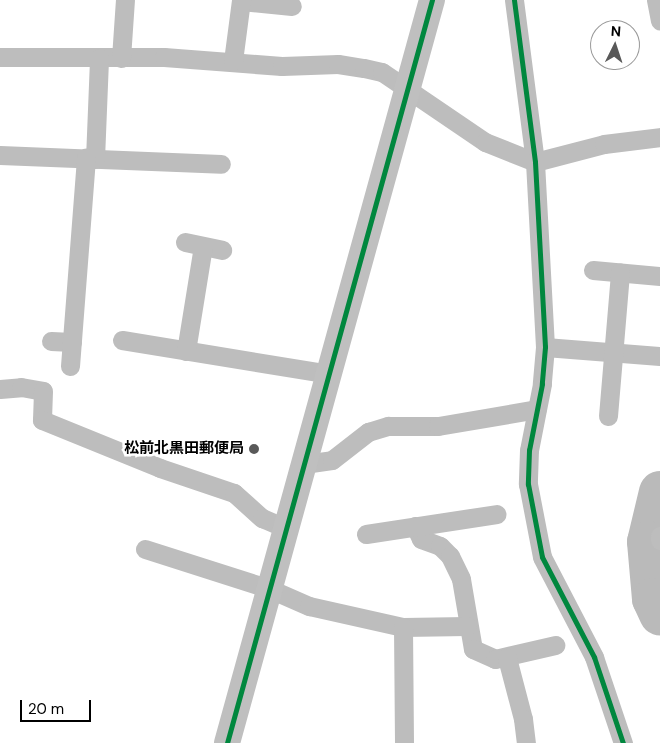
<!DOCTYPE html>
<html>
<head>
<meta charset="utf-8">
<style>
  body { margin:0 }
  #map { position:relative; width:660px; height:743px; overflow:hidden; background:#fff; font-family:"DM Sans","Noto Sans JP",sans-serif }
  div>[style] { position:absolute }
  .river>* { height:42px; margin:-21px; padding:0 21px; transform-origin:21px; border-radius:21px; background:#bababa }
  .street>* { height:19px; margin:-9.5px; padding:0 9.5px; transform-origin:9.5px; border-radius:9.5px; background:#bdbdbd }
  .secondary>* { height:26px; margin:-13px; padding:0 13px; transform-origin:13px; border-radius:13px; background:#bfbfbf }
  .cycleway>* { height:5px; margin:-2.5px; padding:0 2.5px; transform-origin:2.5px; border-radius:2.5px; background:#00873e }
  .dots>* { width:14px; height:14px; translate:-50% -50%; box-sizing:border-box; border:2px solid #fff; border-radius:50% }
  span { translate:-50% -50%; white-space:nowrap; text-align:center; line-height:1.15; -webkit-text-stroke:5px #fff; paint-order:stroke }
  .poi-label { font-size:15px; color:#000; font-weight:700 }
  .right { translate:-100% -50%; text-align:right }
  .north { position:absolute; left:590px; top:20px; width:50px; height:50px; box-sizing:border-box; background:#fff; border:1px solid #999; border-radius:50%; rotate:4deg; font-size:14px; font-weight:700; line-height:20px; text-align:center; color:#000 }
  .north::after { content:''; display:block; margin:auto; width:18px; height:22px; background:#595959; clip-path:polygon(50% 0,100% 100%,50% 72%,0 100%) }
  .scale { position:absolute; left:20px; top:700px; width:71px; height:22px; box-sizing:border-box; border:2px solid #000; border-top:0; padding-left:6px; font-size:15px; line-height:18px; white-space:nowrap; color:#000; -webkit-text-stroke:4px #fff; paint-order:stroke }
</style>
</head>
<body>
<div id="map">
  <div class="river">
    <div style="left:660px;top:492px;width:51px;rotate:103.5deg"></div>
    <div style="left:648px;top:542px;width:57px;rotate:85deg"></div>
    <div style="left:653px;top:599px;width:17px;rotate:65deg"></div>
  </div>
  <div class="street">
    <div style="left:514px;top:0;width:163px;rotate:82.6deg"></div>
    <div style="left:535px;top:162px;width:185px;rotate:86.9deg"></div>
    <div style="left:545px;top:347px;width:37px;rotate:95deg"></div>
    <div style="left:542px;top:384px;width:67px;rotate:101.1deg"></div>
    <div style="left:529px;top:450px;width:34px;rotate:92deg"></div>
    <div style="left:528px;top:484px;width:74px;rotate:79.1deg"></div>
    <div style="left:542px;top:557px;width:113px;rotate:62.5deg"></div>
    <div style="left:594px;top:657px;width:91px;rotate:71.4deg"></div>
    <div style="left:656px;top:0;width:21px;rotate:79deg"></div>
    <div style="left:241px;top:1px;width:51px;rotate:5.6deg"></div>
    <div style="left:0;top:57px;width:164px"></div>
    <div style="left:164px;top:57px;width:118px;rotate:4.4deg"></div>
    <div style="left:282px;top:66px;width:56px;rotate:-2deg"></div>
    <div style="left:338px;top:64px;width:26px;rotate:9deg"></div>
    <div style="left:364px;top:68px;width:18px;rotate:13deg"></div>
    <div style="left:382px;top:72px;width:125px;rotate:34.2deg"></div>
    <div style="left:485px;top:142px;width:54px;rotate:21.8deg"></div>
    <div style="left:535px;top:162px;width:71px;rotate:-14.6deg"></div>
    <div style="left:604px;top:144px;width:56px;rotate:-7.1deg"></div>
    <div style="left:121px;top:58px;width:58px;rotate:-86.1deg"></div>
    <div style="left:233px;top:61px;width:62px;rotate:-82.5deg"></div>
    <div style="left:0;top:155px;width:221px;rotate:2.3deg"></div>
    <div style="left:95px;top:159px;width:101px;rotate:-87.7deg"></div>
    <div style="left:185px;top:242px;width:38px;rotate:12deg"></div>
    <div style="left:593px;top:270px;width:67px;rotate:5.1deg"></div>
    <div style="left:122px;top:340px;width:210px;rotate:9.3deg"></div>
    <div style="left:51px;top:341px;width:21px;rotate:3deg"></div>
    <div style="left:545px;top:347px;width:115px;rotate:4.5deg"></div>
    <div style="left:186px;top:351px;width:106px;rotate:-80.8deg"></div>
    <div style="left:70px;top:366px;width:209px;rotate:-85.6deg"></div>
    <div style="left:0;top:389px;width:21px;rotate:-5deg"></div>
    <div style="left:21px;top:387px;width:22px;rotate:10deg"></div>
    <div style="left:43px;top:391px;width:29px;rotate:92deg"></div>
    <div style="left:42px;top:420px;width:127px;rotate:22.1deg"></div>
    <div style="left:160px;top:468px;width:78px;rotate:18.7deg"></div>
    <div style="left:234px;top:493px;width:38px;rotate:42deg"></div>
    <div style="left:262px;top:518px;width:26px;rotate:23deg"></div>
    <div style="left:608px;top:416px;width:144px;rotate:-85.2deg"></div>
    <div style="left:304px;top:464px;width:28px;rotate:-8deg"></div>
    <div style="left:332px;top:460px;width:46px;rotate:-37.9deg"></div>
    <div style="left:368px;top:432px;width:21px;rotate:-17deg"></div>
    <div style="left:388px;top:426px;width:50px"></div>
    <div style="left:438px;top:426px;width:100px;rotate:-9.7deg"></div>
    <div style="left:415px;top:526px;width:14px;rotate:65deg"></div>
    <div style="left:421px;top:539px;width:20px;rotate:20deg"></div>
    <div style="left:440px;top:546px;width:14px;rotate:45deg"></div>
    <div style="left:450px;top:556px;width:25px;rotate:64deg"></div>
    <div style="left:461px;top:579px;width:71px;rotate:80.3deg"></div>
    <div style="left:473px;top:649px;width:24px;rotate:24deg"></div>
    <div style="left:495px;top:659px;width:62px;rotate:-13.1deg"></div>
    <div style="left:366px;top:534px;width:132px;rotate:-8.7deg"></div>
    <div style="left:660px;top:536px;width:4px;rotate:90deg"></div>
    <div style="left:145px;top:549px;width:131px;rotate:17.7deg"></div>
    <div style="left:270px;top:589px;width:43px;rotate:23.6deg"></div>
    <div style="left:309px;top:606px;width:96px;rotate:12.6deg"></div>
    <div style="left:403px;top:627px;width:64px;rotate:-0.9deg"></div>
    <div style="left:403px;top:627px;width:116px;rotate:89.5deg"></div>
    <div style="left:507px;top:658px;width:63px;rotate:75.3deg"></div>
    <div style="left:523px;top:719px;width:24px;rotate:83deg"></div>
  </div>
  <div class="secondary">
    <div style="left:227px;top:743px;width:771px;rotate:-74.58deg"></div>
  </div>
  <div class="cycleway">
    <div style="left:514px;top:0;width:163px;rotate:82.6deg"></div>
    <div style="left:535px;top:162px;width:185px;rotate:86.9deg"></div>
    <div style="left:545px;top:347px;width:37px;rotate:95deg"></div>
    <div style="left:542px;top:384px;width:67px;rotate:101.1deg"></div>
    <div style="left:529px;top:450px;width:34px;rotate:92deg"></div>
    <div style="left:528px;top:484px;width:74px;rotate:79.1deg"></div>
    <div style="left:542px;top:557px;width:113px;rotate:62.5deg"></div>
    <div style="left:594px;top:657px;width:91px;rotate:71.4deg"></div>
    <div style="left:227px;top:743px;width:771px;rotate:-74.58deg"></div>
  </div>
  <div class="dots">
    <div style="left:254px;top:449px;background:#595959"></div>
  </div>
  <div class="poi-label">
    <span class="right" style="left:244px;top:449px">松前北黒田郵便局</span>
  </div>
  <div class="north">N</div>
  <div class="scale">20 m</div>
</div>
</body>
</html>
